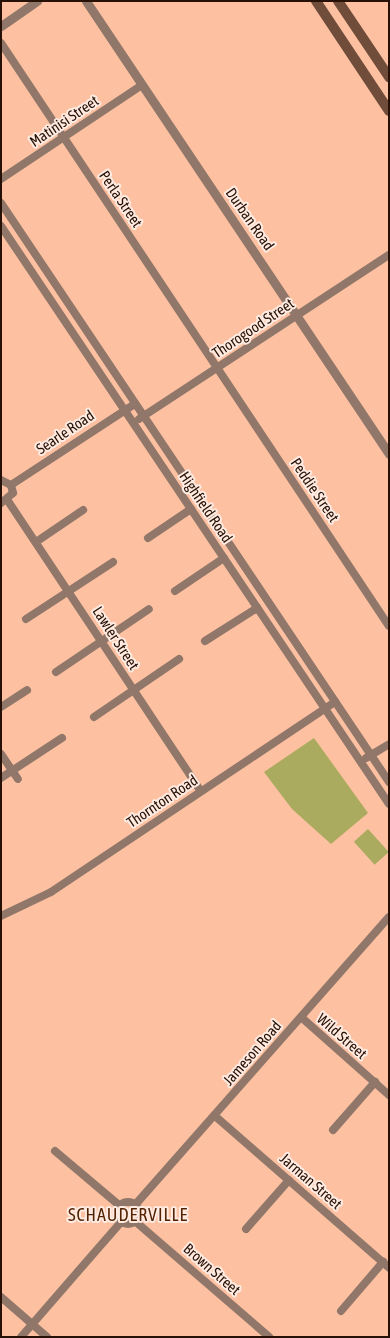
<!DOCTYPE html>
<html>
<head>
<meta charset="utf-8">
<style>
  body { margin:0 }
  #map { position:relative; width:390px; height:1338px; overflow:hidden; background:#fdc0a0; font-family:"Asap Condensed",sans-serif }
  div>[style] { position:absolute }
  .green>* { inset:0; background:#aaab5e; transform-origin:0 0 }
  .minor>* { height:8px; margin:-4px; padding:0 4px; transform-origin:4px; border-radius:4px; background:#90776a }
  .minor>.ring { margin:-4px; padding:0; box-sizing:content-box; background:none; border:8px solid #90776a; border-radius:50% }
  .tertiary>* { height:9px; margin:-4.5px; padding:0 4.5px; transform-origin:4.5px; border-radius:4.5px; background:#90776a }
  .secondary>* { height:10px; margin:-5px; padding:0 5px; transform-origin:5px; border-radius:5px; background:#704c3a }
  span { translate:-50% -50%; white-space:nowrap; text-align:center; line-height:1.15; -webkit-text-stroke:4px #ffebe2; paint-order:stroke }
  .street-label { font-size:15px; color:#271106 }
  .quarter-label { font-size:18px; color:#532303; letter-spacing:1px }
  .frame { position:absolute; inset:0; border:2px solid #271106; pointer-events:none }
</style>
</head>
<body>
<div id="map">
  <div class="green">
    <div style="clip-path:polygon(314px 738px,368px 813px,331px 844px,292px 809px,264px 772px)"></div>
    <div style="left:368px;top:829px;width:31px;height:19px;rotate:48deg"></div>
  </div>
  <div class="minor">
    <div style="left:1px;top:43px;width:700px;rotate:56.36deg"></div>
    <div style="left:1px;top:179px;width:169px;rotate:-33.7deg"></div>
    <div style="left:1px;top:203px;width:697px;rotate:56.17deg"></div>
    <div style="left:1px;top:226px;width:696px;rotate:56.13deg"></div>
    <div style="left:139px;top:419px;width:299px;rotate:-33.3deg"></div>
    <div style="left:1px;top:480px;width:11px;rotate:27deg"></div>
    <div style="left:11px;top:485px;width:8px;rotate:76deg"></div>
    <div style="left:13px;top:493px;width:16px;rotate:140deg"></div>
    <div style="left:11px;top:485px;width:148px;rotate:-33.2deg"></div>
    <div style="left:8px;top:501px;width:348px;rotate:56.4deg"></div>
    <div style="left:148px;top:538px;width:52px;rotate:-34deg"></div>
    <div style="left:36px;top:542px;width:57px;rotate:-34.2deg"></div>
    <div style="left:175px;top:591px;width:59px;rotate:-34deg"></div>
    <div style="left:26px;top:619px;width:104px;rotate:-33.2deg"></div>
    <div style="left:205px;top:641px;width:62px;rotate:-32.4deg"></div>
    <div style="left:56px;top:672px;width:112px;rotate:-34.1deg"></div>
    <div style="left:1px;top:707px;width:31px;rotate:-33deg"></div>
    <div style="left:94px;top:717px;width:103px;rotate:-34.3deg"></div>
    <div style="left:1px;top:754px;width:30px;rotate:56deg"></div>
    <div style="left:366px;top:758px;width:27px;rotate:-31deg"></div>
    <div style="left:1px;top:778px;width:73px;rotate:-33.3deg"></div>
    <div style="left:1px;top:916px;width:55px;rotate:-25.6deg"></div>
    <div style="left:51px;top:892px;width:342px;rotate:-33.8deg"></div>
    <div style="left:301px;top:1017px;width:118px;rotate:41.6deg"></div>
    <div style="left:215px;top:1116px;width:231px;rotate:41.1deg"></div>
    <div style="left:333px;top:1130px;width:64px;rotate:-48.8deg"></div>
    <div style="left:55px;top:1151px;width:85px;rotate:40.2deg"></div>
    <div class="ring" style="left:117px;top:1202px;width:14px;height:14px"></div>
    <div style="left:135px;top:1205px;width:384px;rotate:-48.6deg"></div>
    <div style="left:136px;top:1222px;width:176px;rotate:40.8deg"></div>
    <div style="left:246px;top:1229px;width:65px;rotate:-48.7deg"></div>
    <div style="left:1px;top:1297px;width:61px;rotate:41deg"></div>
    <div style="left:341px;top:1311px;width:65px;rotate:-49.4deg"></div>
    <div style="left:21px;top:1337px;width:152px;rotate:-49deg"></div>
  </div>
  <div class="tertiary">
    <div style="left:86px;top:1px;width:545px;rotate:56.22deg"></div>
    <div style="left:1px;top:26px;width:44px;rotate:-34.8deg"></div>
  </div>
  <div class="secondary">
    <div style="left:316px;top:1px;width:132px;rotate:56.4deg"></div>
    <div style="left:338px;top:1px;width:92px;rotate:56.1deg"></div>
  </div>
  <div class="street-label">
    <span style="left:64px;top:121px;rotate:-34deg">Matinisi Street</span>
    <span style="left:121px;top:199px;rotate:56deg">Perla Street</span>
    <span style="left:250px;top:219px;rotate:55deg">Durban Road</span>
    <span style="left:253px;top:328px;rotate:-34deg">Thorogood Street</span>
    <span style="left:65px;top:432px;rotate:-34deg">Searle Road</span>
    <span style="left:315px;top:490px;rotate:56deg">Peddie Street</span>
    <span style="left:206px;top:507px;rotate:56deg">Highfield Road</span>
    <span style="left:116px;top:638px;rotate:57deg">Lawler Street</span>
    <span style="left:162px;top:801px;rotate:-34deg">Thornton Road</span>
    <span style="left:342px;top:1036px;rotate:41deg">Wild Street</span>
    <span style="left:252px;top:1053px;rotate:-49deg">Jameson Road</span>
    <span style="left:311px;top:1181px;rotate:41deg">Jarman Street</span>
    <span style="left:212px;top:1269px;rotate:41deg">Brown Street</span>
  </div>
  <div class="quarter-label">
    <span style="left:128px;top:1215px">SCHAUDERVILLE</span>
  </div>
  <div class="frame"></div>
</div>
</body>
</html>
